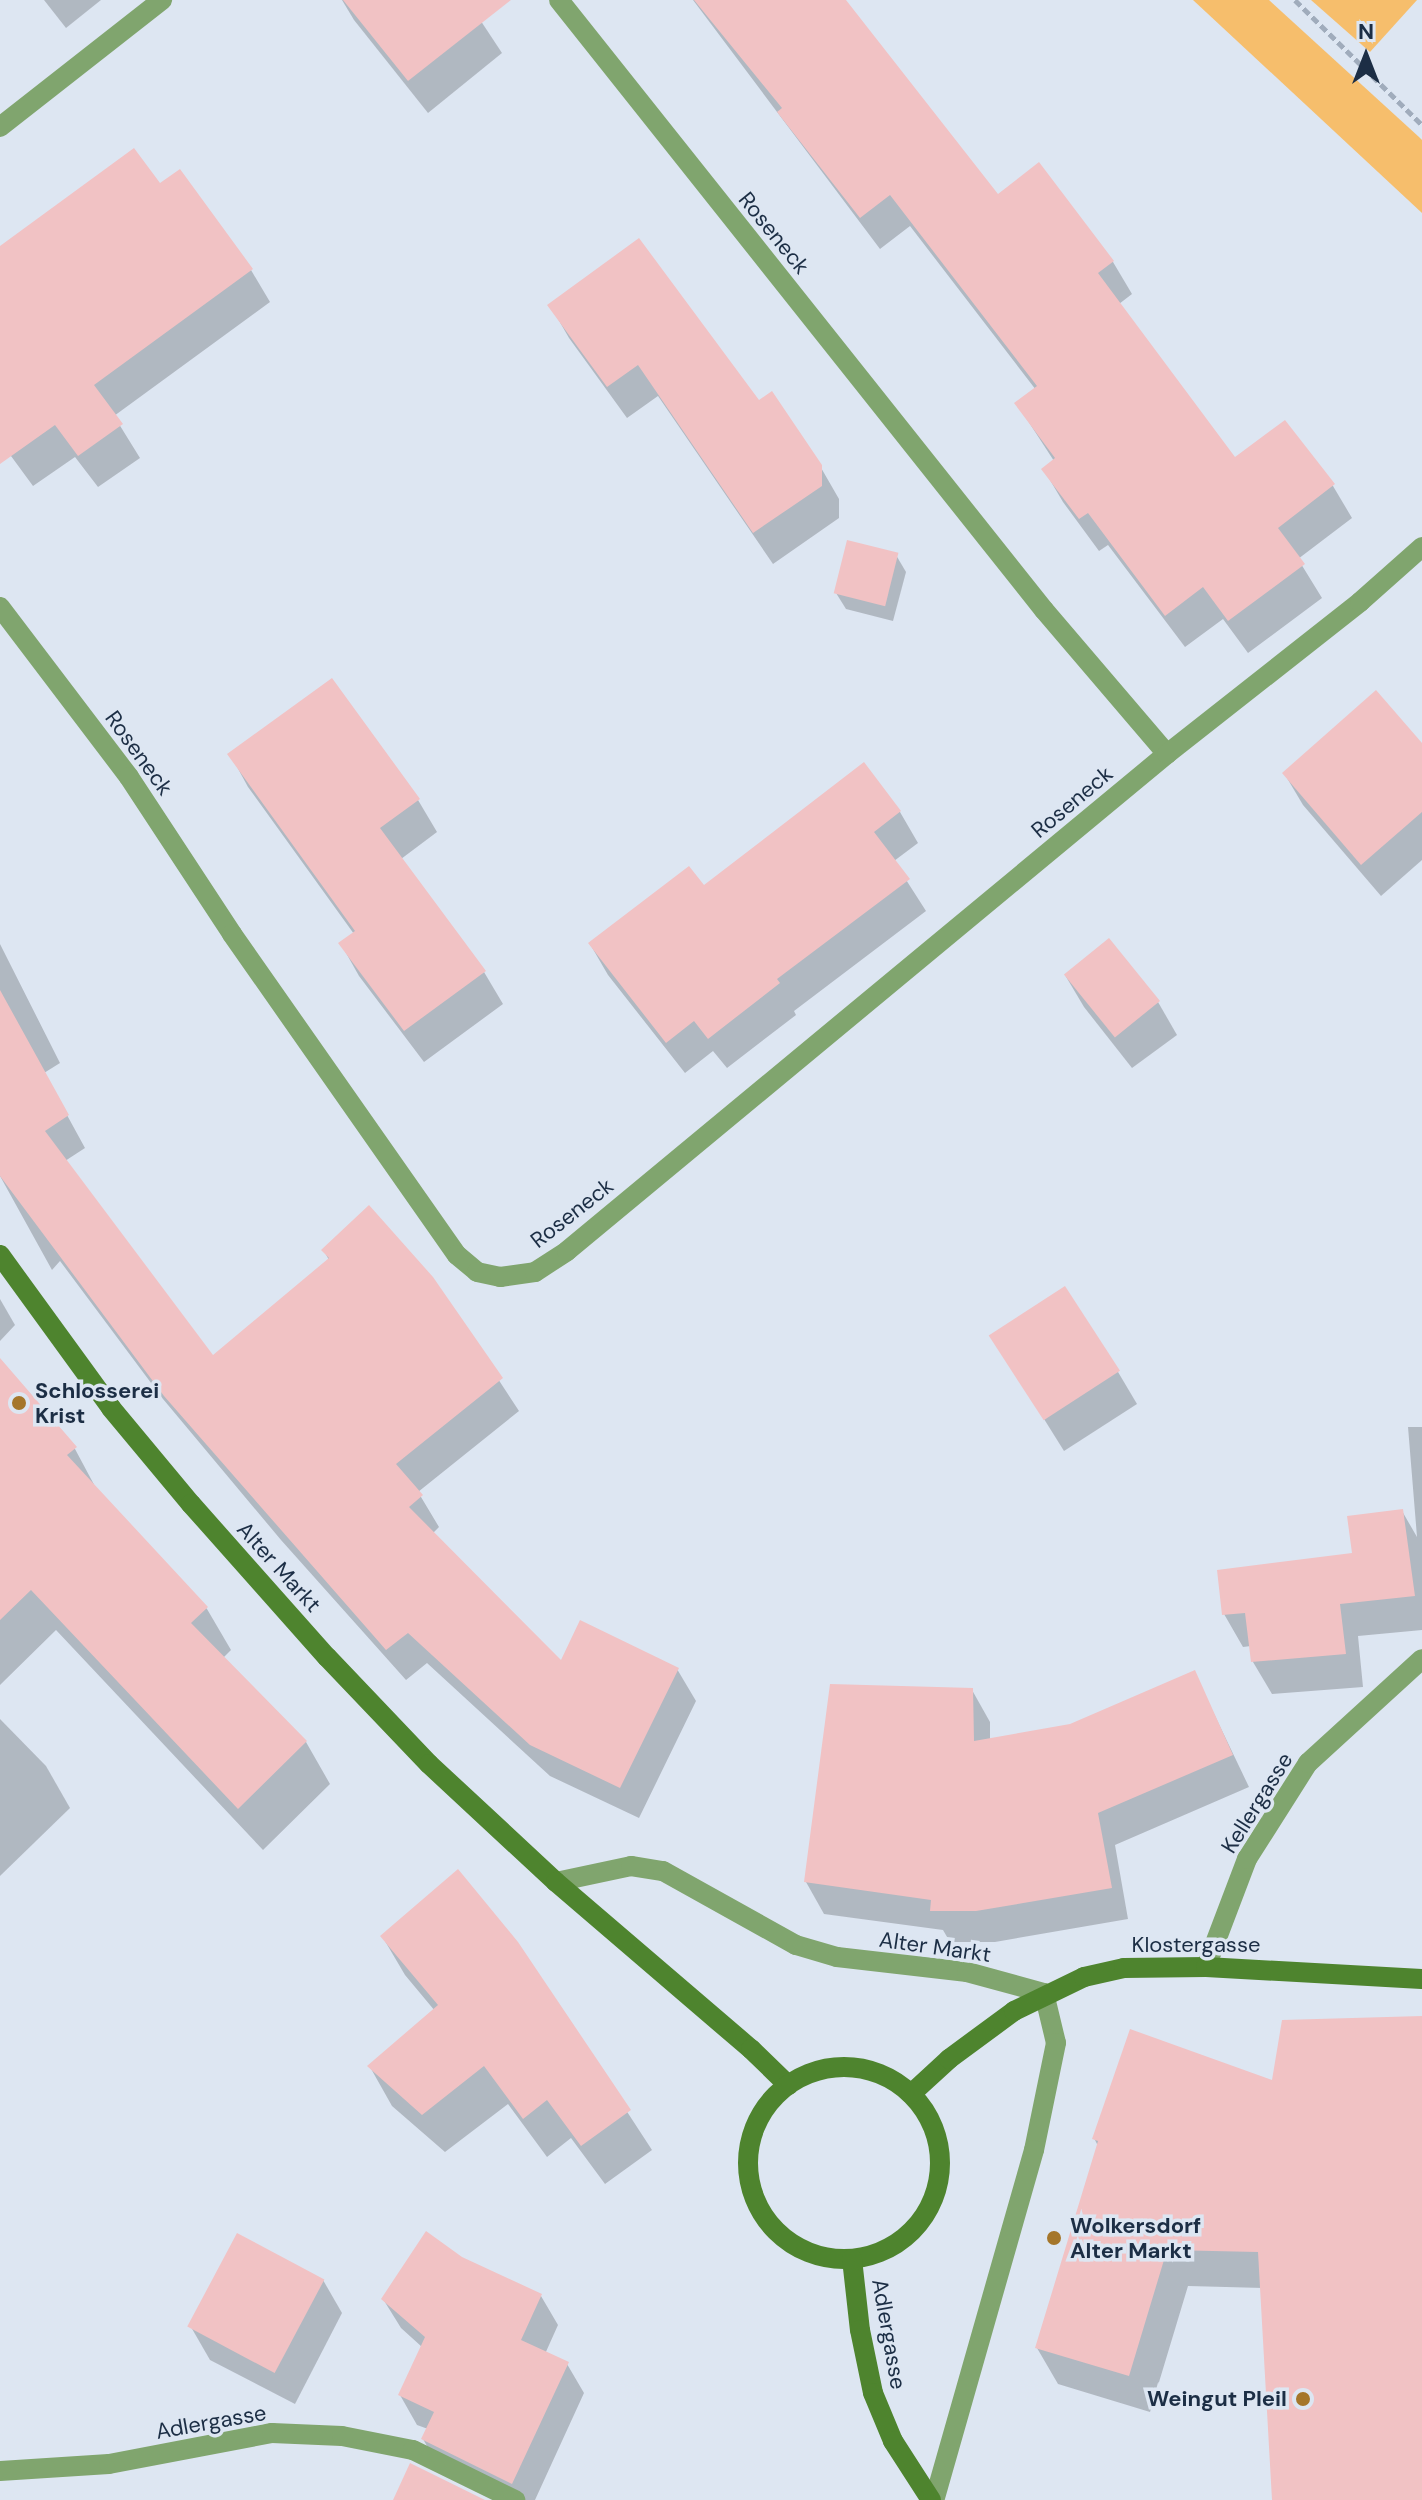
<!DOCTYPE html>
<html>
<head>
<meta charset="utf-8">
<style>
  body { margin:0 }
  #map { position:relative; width:1422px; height:2500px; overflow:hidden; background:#dde6f2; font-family:"DM Sans",sans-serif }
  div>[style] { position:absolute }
  .green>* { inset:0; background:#f6be6c }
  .shadow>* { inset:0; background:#0003 }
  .building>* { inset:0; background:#f1c2c4; transform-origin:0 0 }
  .path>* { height:5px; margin-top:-2.5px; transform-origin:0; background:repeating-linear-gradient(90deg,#a0acbc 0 8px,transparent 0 12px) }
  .street>* { height:20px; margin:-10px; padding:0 10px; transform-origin:10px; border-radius:10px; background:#80a56e }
  .secondary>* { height:20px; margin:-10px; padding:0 10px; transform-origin:10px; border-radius:10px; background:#4e842e }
  .secondary>.ring { margin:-10px; padding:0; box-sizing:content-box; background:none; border:20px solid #4e842e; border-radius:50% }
  .dots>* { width:22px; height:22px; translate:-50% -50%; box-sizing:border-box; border:4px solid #dde6f2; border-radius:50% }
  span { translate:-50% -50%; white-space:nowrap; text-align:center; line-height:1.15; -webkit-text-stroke:7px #dde6f2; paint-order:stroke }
  .street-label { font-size:22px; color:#1c2e45 }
  .poi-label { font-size:22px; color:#1c2e45; font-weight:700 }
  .left { translate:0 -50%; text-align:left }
  .right { translate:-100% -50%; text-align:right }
  .north { position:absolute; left:1326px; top:16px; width:80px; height:80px; -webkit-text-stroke:6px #dde6f2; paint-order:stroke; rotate:0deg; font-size:22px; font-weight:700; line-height:32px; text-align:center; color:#1c2e45 }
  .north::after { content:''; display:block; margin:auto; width:28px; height:36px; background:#1c2e45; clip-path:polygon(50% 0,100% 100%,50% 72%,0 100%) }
</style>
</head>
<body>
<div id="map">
  <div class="green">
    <div style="clip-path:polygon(1193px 0,1269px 0,1419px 137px,1422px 140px,1422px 213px)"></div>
    <div style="clip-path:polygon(1311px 0,1417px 0,1370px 52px)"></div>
  </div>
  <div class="shadow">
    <div style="clip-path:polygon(44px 0,101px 0,66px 28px)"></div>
    <div style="clip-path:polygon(342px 0,467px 0,502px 53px,428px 113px,354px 20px)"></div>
    <div style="clip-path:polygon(693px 0,842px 0,998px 197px,1039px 165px,1113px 262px,1132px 294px,1119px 304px,1235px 460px,1285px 423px,1333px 486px,1352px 518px,1298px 559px,1322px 598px,1248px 653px,1223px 619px,1185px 647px,1108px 545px,1099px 551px,1063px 502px,1044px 470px,1054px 461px,1017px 404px,1036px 390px,910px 226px,880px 249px)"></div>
    <div style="clip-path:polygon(160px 186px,251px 270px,270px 302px,114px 416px,140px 458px,98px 487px,75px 457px,33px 486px,0 441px,0 248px)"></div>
    <div style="clip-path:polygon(550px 305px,758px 403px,820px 466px,839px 499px,839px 518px,773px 564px,658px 396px,627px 418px,569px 338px)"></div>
    <div style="clip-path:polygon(896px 555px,906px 572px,893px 621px,846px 609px,836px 593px)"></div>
    <div style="clip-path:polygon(1422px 746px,1422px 860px,1381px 896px,1303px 805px,1284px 773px)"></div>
    <div style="clip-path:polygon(230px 754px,418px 800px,437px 832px,401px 859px,484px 972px,503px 1004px,424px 1062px,359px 976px,341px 944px,354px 934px,248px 787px)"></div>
    <div style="clip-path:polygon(863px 765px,900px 812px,918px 843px,894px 861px,926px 911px,794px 1011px,796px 1015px,727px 1068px,713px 1051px,685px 1073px,608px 975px,590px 944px,704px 888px)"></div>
    <div style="clip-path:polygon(0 944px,60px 1063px,44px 1073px,85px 1148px,65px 1161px,212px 1358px,329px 1260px,324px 1251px,432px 1278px,519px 1411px,418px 1492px,439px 1527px,433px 1533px,562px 1663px,677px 1669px,696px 1701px,639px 1818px,550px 1776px,427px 1663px,406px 1680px,281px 1540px,163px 1399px,60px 1261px,52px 1270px,0 1176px)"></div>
    <div style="clip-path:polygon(1065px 975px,1158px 1002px,1177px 1035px,1132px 1068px,1084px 1007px)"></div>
    <div style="clip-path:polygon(0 1299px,15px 1325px,0 1341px)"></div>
    <div style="clip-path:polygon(992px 1336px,1118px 1372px,1137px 1404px,1064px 1451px)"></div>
    <div style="clip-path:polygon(0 1361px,75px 1449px,98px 1492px,207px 1609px,231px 1650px,223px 1658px,306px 1742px,330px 1784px,263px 1850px,56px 1630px,0 1685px)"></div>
    <div style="clip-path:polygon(1408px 1427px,1422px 1427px,1422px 1630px,1358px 1636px,1363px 1687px,1272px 1694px,1253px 1662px,1251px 1646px,1243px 1647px,1224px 1614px,1354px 1554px,1402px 1511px,1417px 1537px)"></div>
    <div style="clip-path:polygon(1194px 1672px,1249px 1787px,1115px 1845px,1128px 1919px,995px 1942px,950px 1942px,943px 1930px,824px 1914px,806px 1882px,972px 1690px,990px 1722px,990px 1740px,1070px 1726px)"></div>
    <div style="clip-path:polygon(0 1719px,46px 1766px,70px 1808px,0 1876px)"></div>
    <div style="clip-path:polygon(382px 1936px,517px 1943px,652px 2150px,605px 2184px,571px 2138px,547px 2157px,508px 2104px,445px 2152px,392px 2106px,370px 2067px,435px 2011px,405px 1975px)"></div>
    <div style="clip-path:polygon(1422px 2019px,1422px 2500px,1274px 2500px,1263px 2288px,1188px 2286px,1150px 2412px,1058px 2384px,1037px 2348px,1098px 2146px,1094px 2138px,1274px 2083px)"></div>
    <div style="clip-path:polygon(461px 2259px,541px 2296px,558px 2325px,545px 2354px,567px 2364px,584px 2393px,535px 2500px,504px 2500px,440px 2469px,423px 2439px,428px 2429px,417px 2425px,400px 2395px,422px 2347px,401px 2328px,383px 2299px)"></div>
    <div style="clip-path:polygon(323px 2280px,342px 2313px,295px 2404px,210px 2360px,191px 2327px)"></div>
  </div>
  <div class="building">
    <div style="clip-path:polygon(343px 0,511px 0,408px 81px)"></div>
    <div style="clip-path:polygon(694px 0,846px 0,998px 194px,1039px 162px,1114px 261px,1098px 273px,1235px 457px,1285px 420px,1335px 484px,1278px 528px,1305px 564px,1228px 621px,1203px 587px,1165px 616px,1088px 513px,1079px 519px,1041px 469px,1055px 458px,1014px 403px,1037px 386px,890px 195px,860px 218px,777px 112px,782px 108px)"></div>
    <div style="clip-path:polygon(134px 148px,160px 183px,180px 169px,253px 269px,94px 385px,123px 424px,78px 456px,55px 425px,0 464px,0 246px)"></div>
    <div style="clip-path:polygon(639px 238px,759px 400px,772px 391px,822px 465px,822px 486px,753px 533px,638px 365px,607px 387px,547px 305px)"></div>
    <div style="left:847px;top:540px;width:53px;height:55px;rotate:14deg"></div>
    <div style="clip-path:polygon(332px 678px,420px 799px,380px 828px,486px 971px,404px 1031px,338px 943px,355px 931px,227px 754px)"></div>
    <div style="clip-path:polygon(1376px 690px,1422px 743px,1422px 812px,1361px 865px,1282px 773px)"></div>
    <div style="clip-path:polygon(864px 762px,901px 811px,874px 832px,910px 879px,777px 979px,780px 983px,708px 1039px,694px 1021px,666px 1043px,588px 943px,689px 866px,704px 885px)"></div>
    <div style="left:1109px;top:938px;width:81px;height:58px;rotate:51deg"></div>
    <div style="clip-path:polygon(0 990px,69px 1115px,45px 1131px,213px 1355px,329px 1258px,321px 1250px,369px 1205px,433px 1277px,503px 1378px,396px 1464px,423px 1495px,409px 1507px,561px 1660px,580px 1620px,679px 1668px,620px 1788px,530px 1745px,408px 1633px,386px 1650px,164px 1396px,0 1176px)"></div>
    <div style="left:1065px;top:1286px;width:101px;height:91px;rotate:57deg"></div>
    <div style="clip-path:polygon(0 1358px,77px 1447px,67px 1455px,208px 1607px,191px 1623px,307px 1741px,238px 1809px,31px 1590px,0 1620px)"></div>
    <div style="clip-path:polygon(1403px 1509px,1415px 1596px,1340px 1604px,1346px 1654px,1251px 1662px,1245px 1613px,1222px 1615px,1217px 1570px,1352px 1553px,1347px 1516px)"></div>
    <div style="clip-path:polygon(1195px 1670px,1233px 1755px,1098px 1813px,1112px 1888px,976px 1911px,930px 1911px,931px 1900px,804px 1882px,830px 1684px,973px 1688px,974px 1741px,1070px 1724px)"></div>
    <div style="clip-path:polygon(458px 1869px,518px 1942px,631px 2110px,581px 2146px,547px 2100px,523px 2119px,484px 2066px,422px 2115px,367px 2066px,438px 2005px,380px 1936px)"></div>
    <div style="clip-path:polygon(1422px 2016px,1422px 2500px,1272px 2500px,1258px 2252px,1167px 2250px,1129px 2376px,1035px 2348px,1098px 2141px,1092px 2139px,1130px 2029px,1272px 2080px,1282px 2020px)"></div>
    <div style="clip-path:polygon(426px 2231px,462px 2257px,542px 2294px,521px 2340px,569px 2362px,512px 2484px,421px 2439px,434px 2412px,398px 2395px,425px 2337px,381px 2299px)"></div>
    <div style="left:237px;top:2233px;width:99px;height:106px;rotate:28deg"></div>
    <div style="clip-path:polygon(410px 2463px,485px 2500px,393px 2500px)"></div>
  </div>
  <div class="path">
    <div style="left:1295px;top:0;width:178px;rotate:44.5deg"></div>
  </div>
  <div class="street">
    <div style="left:0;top:127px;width:206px;rotate:-38.1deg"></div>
    <div style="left:0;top:607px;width:213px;rotate:52.8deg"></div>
    <div style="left:129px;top:777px;width:188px;rotate:56.7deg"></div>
    <div style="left:232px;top:934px;width:392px;rotate:55deg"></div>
    <div style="left:457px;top:1255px;width:26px;rotate:40deg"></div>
    <div style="left:477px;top:1272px;width:24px;rotate:12deg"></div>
    <div style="left:500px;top:1277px;width:35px;rotate:-8deg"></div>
    <div style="left:535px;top:1272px;width:38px;rotate:-33deg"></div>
    <div style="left:567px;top:1251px;width:779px;rotate:-39.64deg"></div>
    <div style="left:1167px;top:754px;width:189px;rotate:-130.5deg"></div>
    <div style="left:1044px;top:610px;width:779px;rotate:-128.49deg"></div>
    <div style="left:1167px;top:754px;width:246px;rotate:-38.2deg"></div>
    <div style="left:1360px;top:602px;width:83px;rotate:-41.6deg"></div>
    <div style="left:556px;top:1882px;width:77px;rotate:-12deg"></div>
    <div style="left:631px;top:1866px;width:32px;rotate:9deg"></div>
    <div style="left:663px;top:1871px;width:152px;rotate:29.1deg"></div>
    <div style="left:796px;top:1945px;width:43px;rotate:16.3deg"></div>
    <div style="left:837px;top:1957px;width:131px;rotate:6.6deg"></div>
    <div style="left:967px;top:1972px;width:80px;rotate:15.3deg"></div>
    <div style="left:1044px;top:1993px;width:51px;rotate:76.5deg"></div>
    <div style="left:1056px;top:2043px;width:109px;rotate:101.6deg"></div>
    <div style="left:1034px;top:2150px;width:364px;rotate:105.9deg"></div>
    <div style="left:1206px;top:1967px;width:116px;rotate:-69.2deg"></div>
    <div style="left:1247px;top:1859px;width:114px;rotate:-57.6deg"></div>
    <div style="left:1308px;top:1763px;width:154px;rotate:-42.4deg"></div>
    <div style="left:0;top:2471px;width:109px;rotate:-3.7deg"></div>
    <div style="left:109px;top:2464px;width:166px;rotate:-10.8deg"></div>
    <div style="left:272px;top:2433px;width:70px;rotate:2.5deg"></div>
    <div style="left:342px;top:2436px;width:72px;rotate:11.2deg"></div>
    <div style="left:413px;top:2450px;width:114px;rotate:26.1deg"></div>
  </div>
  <div class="secondary">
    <div style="left:0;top:1255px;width:189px;rotate:54deg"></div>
    <div style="left:111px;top:1408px;width:125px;rotate:50.2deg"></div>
    <div style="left:191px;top:1504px;width:205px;rotate:48.4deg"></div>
    <div style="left:327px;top:1657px;width:148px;rotate:46.4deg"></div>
    <div style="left:429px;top:1764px;width:173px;rotate:42.9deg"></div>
    <div style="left:556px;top:1882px;width:257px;rotate:40.6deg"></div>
    <div style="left:751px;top:2049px;width:52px;rotate:44.2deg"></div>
    <div class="ring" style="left:748px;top:2067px;width:172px;height:172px"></div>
    <div style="left:911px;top:2094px;width:52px;rotate:-42.6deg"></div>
    <div style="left:949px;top:2059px;width:81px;rotate:-36.4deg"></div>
    <div style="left:1014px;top:2011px;width:78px;rotate:-25.9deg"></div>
    <div style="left:1084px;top:1977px;width:41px;rotate:-12.7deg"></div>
    <div style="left:1124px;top:1968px;width:82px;rotate:-0.7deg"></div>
    <div style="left:1206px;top:1967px;width:216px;rotate:3.2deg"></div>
    <div style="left:852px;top:2259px;width:71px;rotate:83.6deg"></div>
    <div style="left:860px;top:2330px;width:64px;rotate:78.3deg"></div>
    <div style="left:873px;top:2393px;width:52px;rotate:67.4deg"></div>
    <div style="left:893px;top:2441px;width:70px;rotate:57.2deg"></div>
  </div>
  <div class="dots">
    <div style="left:19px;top:1403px;background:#a5762a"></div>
    <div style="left:1054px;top:2238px;background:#a5762a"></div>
    <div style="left:1303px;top:2399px;background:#a5762a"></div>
  </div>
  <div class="street-label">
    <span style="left:774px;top:233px;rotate:51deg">Roseneck</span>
    <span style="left:139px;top:753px;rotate:54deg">Roseneck</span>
    <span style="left:1072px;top:802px;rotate:-40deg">Roseneck</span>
    <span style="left:572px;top:1213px;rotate:-38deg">Roseneck</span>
    <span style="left:279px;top:1567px;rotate:48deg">Alter Markt</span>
    <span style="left:1257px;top:1803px;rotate:-58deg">Kellergasse</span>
    <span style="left:1196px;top:1945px">Klostergasse</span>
    <span style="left:935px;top:1947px;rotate:8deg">Alter Markt</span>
    <span style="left:889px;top:2334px;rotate:80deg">Adlergasse</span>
    <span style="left:211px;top:2422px;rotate:-10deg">Adlergasse</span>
  </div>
  <div class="poi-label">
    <span class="left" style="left:35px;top:1403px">Schlosserei<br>Krist</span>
    <span class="left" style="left:1070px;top:2238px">Wolkersdorf<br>Alter Markt</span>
    <span class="right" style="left:1287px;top:2399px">Weingut Pleil</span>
  </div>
  <div class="north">N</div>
</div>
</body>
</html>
